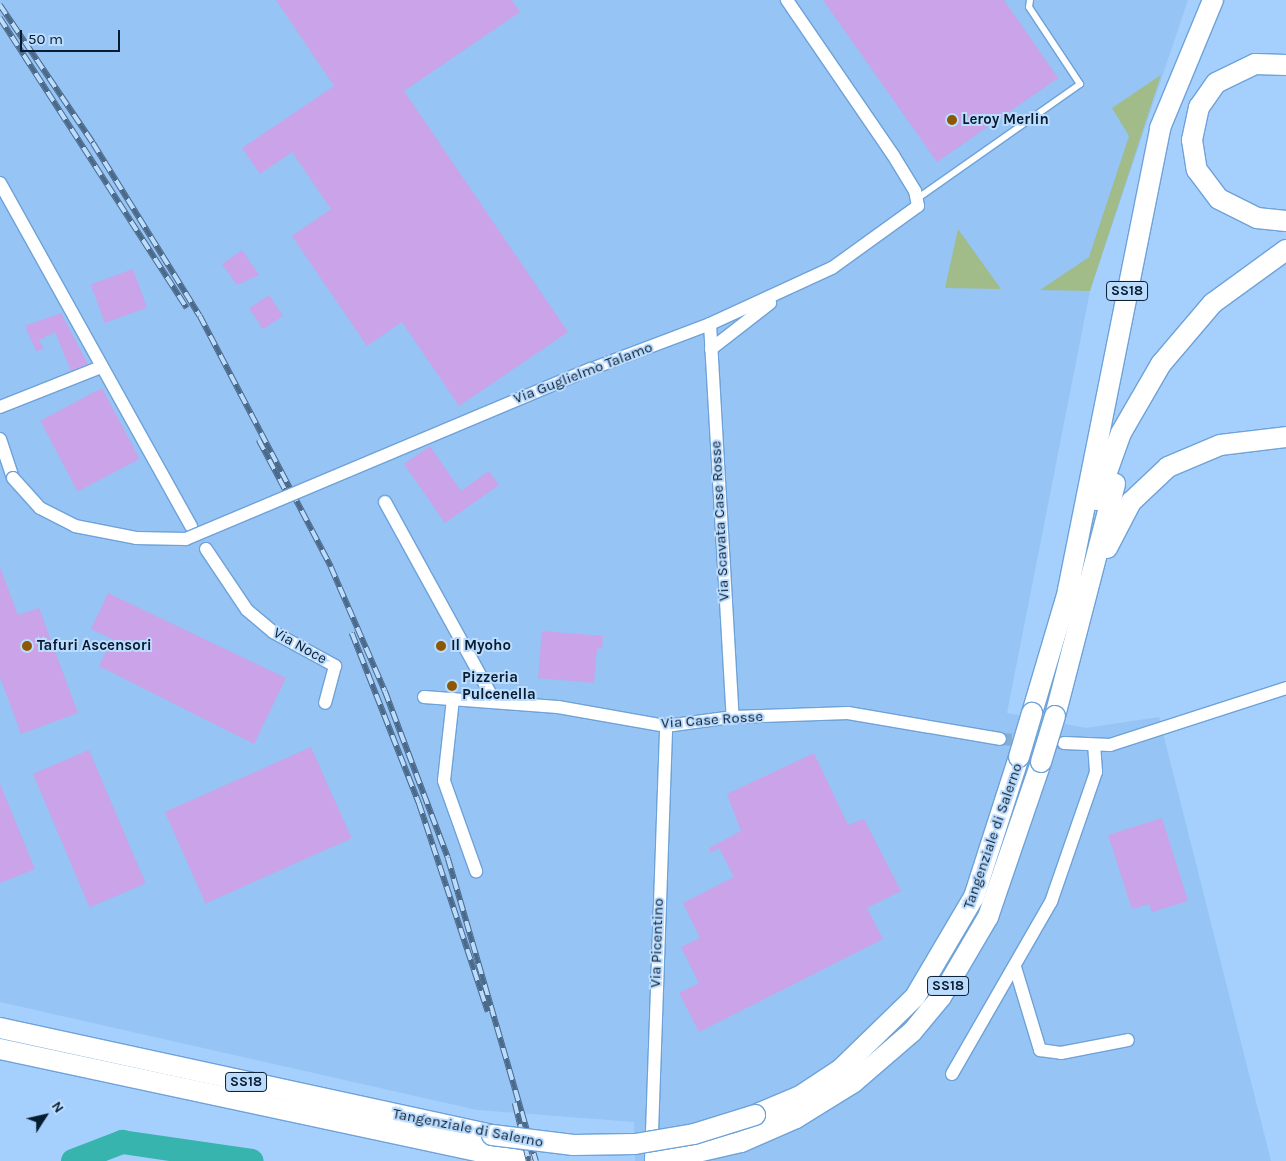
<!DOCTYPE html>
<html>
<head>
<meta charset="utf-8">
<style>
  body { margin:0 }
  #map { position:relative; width:1286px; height:1161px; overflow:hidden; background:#a5d0fd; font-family:Karla,sans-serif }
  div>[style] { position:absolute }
  .built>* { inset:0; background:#95c4f5 }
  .green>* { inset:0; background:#a2bc89 }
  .river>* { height:24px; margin:-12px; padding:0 12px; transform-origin:12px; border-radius:12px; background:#38b4ae }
  .building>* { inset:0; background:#caa3e9; transform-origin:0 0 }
  .minor-tunnel>* { height:12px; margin-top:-6px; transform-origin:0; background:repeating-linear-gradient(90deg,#85acd4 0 12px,transparent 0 18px) }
  .roads { filter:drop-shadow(1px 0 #6ea2d8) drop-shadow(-1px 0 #6ea2d8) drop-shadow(0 1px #6ea2d8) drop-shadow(0 -1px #6ea2d8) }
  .service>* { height:6px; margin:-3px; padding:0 3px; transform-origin:3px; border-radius:3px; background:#fff }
  .minor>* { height:12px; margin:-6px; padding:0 6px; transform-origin:6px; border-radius:6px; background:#fff }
  .trunk>* { height:20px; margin:-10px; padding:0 10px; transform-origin:10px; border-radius:10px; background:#fff }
  .rail>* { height:5.5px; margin-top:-2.75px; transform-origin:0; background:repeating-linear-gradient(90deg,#bcdcfe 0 11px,#4b6989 0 22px); box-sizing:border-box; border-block:1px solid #4b6989 }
  .bridges { filter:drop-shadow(1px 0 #6ea2d8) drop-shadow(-1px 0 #6ea2d8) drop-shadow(0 1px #6ea2d8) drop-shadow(0 -1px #6ea2d8) }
  .minor-bridge>* { height:12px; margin:-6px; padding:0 6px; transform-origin:6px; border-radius:6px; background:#fff }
  .trunk-bridge>* { height:20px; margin:-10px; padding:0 10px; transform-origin:10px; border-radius:10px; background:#fff }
  .dots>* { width:14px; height:14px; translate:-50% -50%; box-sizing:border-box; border:2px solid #bcdcfe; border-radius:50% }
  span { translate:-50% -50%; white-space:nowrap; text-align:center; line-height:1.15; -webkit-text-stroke:4px #bcdcfe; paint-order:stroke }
  .shield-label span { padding:1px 4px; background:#bcdcfe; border:1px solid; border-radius:4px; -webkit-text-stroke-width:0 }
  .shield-label { font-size:14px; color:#071c31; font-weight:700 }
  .poi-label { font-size:15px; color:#071c31; font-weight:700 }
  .left { translate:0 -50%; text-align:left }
  .street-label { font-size:15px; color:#071c31 }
  .north { position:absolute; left:20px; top:1091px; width:50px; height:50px; -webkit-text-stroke:4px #bcdcfe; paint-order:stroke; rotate:55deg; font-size:14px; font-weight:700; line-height:20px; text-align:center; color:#071c31 }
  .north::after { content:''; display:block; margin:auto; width:18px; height:22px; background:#071c31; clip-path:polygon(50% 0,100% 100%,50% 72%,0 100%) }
  .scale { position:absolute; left:20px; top:30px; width:100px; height:22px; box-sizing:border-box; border:2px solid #071c31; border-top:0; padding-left:6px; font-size:15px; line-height:18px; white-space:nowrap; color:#071c31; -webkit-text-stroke:4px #bcdcfe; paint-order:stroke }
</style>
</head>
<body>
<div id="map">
  <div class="built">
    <div style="clip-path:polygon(0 0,1188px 0,1090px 291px,1007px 713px,1086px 728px,1159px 717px,1271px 1161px,635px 1161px,634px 1122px,477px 1110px,0 1002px)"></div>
  </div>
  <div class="green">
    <div style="clip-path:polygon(1161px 75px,1090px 291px,1040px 290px,1089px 257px,1129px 136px,1112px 108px)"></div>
    <div style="clip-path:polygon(958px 229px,1001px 289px,945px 288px)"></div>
  </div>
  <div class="river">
    <div style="left:73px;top:1161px;width:53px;rotate:-21.2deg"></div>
    <div style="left:122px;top:1142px;width:131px;rotate:8.3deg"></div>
  </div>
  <div class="building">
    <div style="clip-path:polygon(276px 0,512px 0,520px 12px,404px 91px,568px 332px,459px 406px,402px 322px,367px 346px,292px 236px,331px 209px,292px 152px,260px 174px,242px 148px,334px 86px)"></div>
    <div style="clip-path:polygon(823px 0,1004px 0,1058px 78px,937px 162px)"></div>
    <div style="clip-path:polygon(242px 250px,259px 275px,237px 285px,222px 264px)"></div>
    <div style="left:133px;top:269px;width:41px;height:45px;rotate:70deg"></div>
    <div style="left:269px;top:295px;width:25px;height:24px;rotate:56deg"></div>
    <div style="clip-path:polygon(61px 313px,88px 364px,71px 371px,55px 332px,39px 340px,44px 349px,36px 351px,25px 326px)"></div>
    <div style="left:102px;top:388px;width:80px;height:70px;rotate:62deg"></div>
    <div style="clip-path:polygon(430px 446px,461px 491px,489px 471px,499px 485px,445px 523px,404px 464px)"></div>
    <div style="clip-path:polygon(0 567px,18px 615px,39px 608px,78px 713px,21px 734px,0 677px)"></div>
    <div style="clip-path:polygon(108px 593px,286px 678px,254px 744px,99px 666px,112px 639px,91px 629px)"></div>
    <div style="clip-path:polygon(542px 631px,603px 636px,602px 649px,597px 648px,594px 683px,538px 678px)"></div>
    <div style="left:311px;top:747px;width:100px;height:160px;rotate:66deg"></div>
    <div style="left:89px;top:750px;width:145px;height:61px;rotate:67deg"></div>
    <div style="clip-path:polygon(814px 753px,848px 825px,864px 819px,901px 891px,867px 908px,883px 939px,699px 1032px,679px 993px,699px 983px,681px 947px,700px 938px,683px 903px,734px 877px,719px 848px,710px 853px,709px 848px,741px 831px,727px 794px)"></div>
    <div style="clip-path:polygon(0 784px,35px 869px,0 883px)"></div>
    <div style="clip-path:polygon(1162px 818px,1188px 901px,1152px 912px,1149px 904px,1132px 909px,1108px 835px)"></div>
  </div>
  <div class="minor-tunnel">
    <div style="left:1000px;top:739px;width:64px;rotate:3.6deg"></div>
  </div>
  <div class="roads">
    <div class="service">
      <div style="left:918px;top:198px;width:198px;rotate:-35.1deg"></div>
      <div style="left:1080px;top:84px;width:92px;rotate:-123.5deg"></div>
      <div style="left:1029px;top:7px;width:7px;rotate:-82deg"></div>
    </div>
    <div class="minor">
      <div style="left:0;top:183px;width:393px;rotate:60.9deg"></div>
      <div style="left:710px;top:324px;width:394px;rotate:86.7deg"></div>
      <div style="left:711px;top:349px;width:75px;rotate:-37.9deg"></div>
      <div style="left:591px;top:369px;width:127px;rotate:-20.7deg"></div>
      <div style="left:710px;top:324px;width:134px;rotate:-24.7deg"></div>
      <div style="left:832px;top:268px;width:106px;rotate:-35.8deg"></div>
      <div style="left:918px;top:206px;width:15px;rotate:-101deg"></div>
      <div style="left:915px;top:191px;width:42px;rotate:-121.4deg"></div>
      <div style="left:893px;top:155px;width:188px;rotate:-124.4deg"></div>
      <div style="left:0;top:407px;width:109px;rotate:-21.6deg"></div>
      <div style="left:0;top:439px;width:41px;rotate:71.6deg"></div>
      <div style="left:385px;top:502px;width:228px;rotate:61.2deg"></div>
      <div style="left:206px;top:549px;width:73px;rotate:56.1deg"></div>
      <div style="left:247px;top:610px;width:34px;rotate:40deg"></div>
      <div style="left:273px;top:632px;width:71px;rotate:28.7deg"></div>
      <div style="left:335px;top:666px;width:38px;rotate:105deg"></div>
      <div style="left:424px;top:697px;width:134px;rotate:4.3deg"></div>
      <div style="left:558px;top:707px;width:110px;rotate:10deg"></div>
      <div style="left:666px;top:726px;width:68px;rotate:-7.7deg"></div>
      <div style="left:733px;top:717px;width:115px;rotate:-2deg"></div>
      <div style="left:848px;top:713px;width:154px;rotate:9.7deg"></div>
      <div style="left:453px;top:699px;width:82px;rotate:96.3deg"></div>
      <div style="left:444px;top:781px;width:96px;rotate:70.4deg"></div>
      <div style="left:1064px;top:743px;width:46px;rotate:2.5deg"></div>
      <div style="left:1110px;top:745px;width:185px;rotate:-17.9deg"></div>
      <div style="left:1015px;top:967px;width:87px;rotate:73.2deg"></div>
      <div style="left:1040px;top:1050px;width:21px;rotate:8deg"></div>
      <div style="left:1061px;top:1053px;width:68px;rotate:-11deg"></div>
      <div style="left:952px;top:1074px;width:198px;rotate:-60.1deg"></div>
      <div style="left:1051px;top:902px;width:138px;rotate:-70.9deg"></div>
      <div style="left:1096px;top:772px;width:27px;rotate:-94deg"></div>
      <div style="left:651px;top:1161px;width:435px;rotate:-88deg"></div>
    </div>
    <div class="trunk">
      <div style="left:1286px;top:65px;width:31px;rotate:-178deg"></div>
      <div style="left:1255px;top:64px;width:43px;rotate:154deg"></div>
      <div style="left:1216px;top:83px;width:29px;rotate:125deg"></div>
      <div style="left:1199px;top:107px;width:34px;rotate:102deg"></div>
      <div style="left:1192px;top:140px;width:30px;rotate:81deg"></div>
      <div style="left:1197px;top:170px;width:36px;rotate:53deg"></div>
      <div style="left:1219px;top:199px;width:42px;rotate:26.6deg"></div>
      <div style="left:1257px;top:218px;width:29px;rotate:6deg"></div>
      <div style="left:1097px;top:500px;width:71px;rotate:-70.3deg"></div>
      <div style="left:1121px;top:433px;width:80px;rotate:-59.9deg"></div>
      <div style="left:1161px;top:364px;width:80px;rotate:-49.6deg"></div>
      <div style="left:1213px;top:303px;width:90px;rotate:-36deg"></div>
      <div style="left:1107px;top:548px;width:52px;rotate:-62.4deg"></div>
      <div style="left:1131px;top:502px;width:51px;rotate:-43.4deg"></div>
      <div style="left:1168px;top:467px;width:56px;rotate:-22.9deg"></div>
      <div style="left:1220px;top:445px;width:66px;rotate:-6.9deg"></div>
      <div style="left:1068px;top:590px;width:471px;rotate:-78.7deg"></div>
      <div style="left:1160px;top:128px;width:139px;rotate:-67.5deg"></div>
      <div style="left:1032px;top:713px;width:141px;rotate:-73.5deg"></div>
      <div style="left:1055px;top:716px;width:240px;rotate:-75.5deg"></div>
      <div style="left:0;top:1028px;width:504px;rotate:12.27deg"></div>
      <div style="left:0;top:1049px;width:535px;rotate:12.09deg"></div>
      <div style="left:755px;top:1115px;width:49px;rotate:-22.9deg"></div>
      <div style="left:800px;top:1096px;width:49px;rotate:-33.4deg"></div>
      <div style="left:841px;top:1069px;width:103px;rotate:-44.2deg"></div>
      <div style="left:915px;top:997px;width:116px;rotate:-59.5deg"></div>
      <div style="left:974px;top:897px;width:147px;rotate:-72.2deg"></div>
      <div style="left:658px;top:1161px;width:85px;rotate:-12.9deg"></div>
      <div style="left:741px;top:1142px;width:60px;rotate:-23.6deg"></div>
      <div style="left:796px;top:1118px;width:68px;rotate:-31.8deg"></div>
      <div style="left:854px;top:1082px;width:77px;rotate:-40.8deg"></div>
      <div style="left:912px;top:1032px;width:45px;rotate:-50.4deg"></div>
      <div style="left:941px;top:997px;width:93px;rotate:-59.6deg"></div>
      <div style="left:988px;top:917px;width:164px;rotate:-71.1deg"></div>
    </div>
  </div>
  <div class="rail">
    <div style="left:0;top:5px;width:166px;rotate:56deg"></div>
    <div style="left:93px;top:143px;width:203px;rotate:58.3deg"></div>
    <div style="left:200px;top:316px;width:283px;rotate:62.4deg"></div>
    <div style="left:331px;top:567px;width:135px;rotate:66.5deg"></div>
    <div style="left:385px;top:691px;width:178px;rotate:69.3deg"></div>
    <div style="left:448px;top:858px;width:316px;rotate:73.8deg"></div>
    <div style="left:0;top:18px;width:345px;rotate:57.2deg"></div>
    <div style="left:259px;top:440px;width:62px;rotate:62.2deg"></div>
    <div style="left:352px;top:633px;width:183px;rotate:68.5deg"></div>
    <div style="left:419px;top:803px;width:220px;rotate:71.7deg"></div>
    <div style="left:515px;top:1103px;width:60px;rotate:76.4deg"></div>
  </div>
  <div class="bridges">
    <div class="minor-bridge">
      <div style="left:13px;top:478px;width:40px;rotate:48deg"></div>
      <div style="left:40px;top:508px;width:39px;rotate:27deg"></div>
      <div style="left:75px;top:526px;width:62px;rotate:11.1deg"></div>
      <div style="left:136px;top:538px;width:50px;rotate:1.1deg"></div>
      <div style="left:186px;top:539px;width:439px;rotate:-22.8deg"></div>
    </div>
    <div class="trunk-bridge">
      <div style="left:1019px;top:757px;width:46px;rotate:-73.5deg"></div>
      <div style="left:1041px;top:762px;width:48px;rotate:-73.1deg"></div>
      <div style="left:492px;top:1135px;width:82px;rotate:7deg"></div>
      <div style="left:573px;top:1145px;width:62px;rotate:-0.9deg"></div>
      <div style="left:635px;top:1144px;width:60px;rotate:-9.6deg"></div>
      <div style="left:694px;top:1134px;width:64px;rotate:-17.3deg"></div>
    </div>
  </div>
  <div class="dots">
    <div style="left:952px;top:120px;background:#8c5805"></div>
    <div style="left:27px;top:646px;background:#8c5805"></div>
    <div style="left:441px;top:646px;background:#8c5805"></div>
    <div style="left:452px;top:686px;background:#8c5805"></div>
  </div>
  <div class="shield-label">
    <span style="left:1127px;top:291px">SS18</span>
    <span style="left:948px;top:986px">SS18</span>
    <span style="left:246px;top:1082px">SS18</span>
  </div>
  <div class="poi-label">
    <span class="left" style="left:962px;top:120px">Leroy Merlin</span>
    <span class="left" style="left:37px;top:646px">Tafuri Ascensori</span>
    <span class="left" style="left:451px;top:646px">Il Myoho</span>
    <span class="left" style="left:462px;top:686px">Pizzeria<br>Pulcenella</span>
  </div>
  <div class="street-label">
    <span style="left:583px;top:373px;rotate:-21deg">Via Guglielmo Talamo</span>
    <span style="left:720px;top:521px;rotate:-93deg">Via Scavata Case Rosse</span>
    <span style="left:300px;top:646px;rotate:29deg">Via Noce</span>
    <span style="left:712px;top:720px;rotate:-4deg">Via Case Rosse</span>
    <span style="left:993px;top:836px;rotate:-71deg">Tangenziale di Salerno</span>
    <span style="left:657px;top:943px;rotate:-88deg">Via Picentino</span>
    <span style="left:468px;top:1128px;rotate:11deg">Tangenziale di Salerno</span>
  </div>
  <div class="north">N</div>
  <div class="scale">50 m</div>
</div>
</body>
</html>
